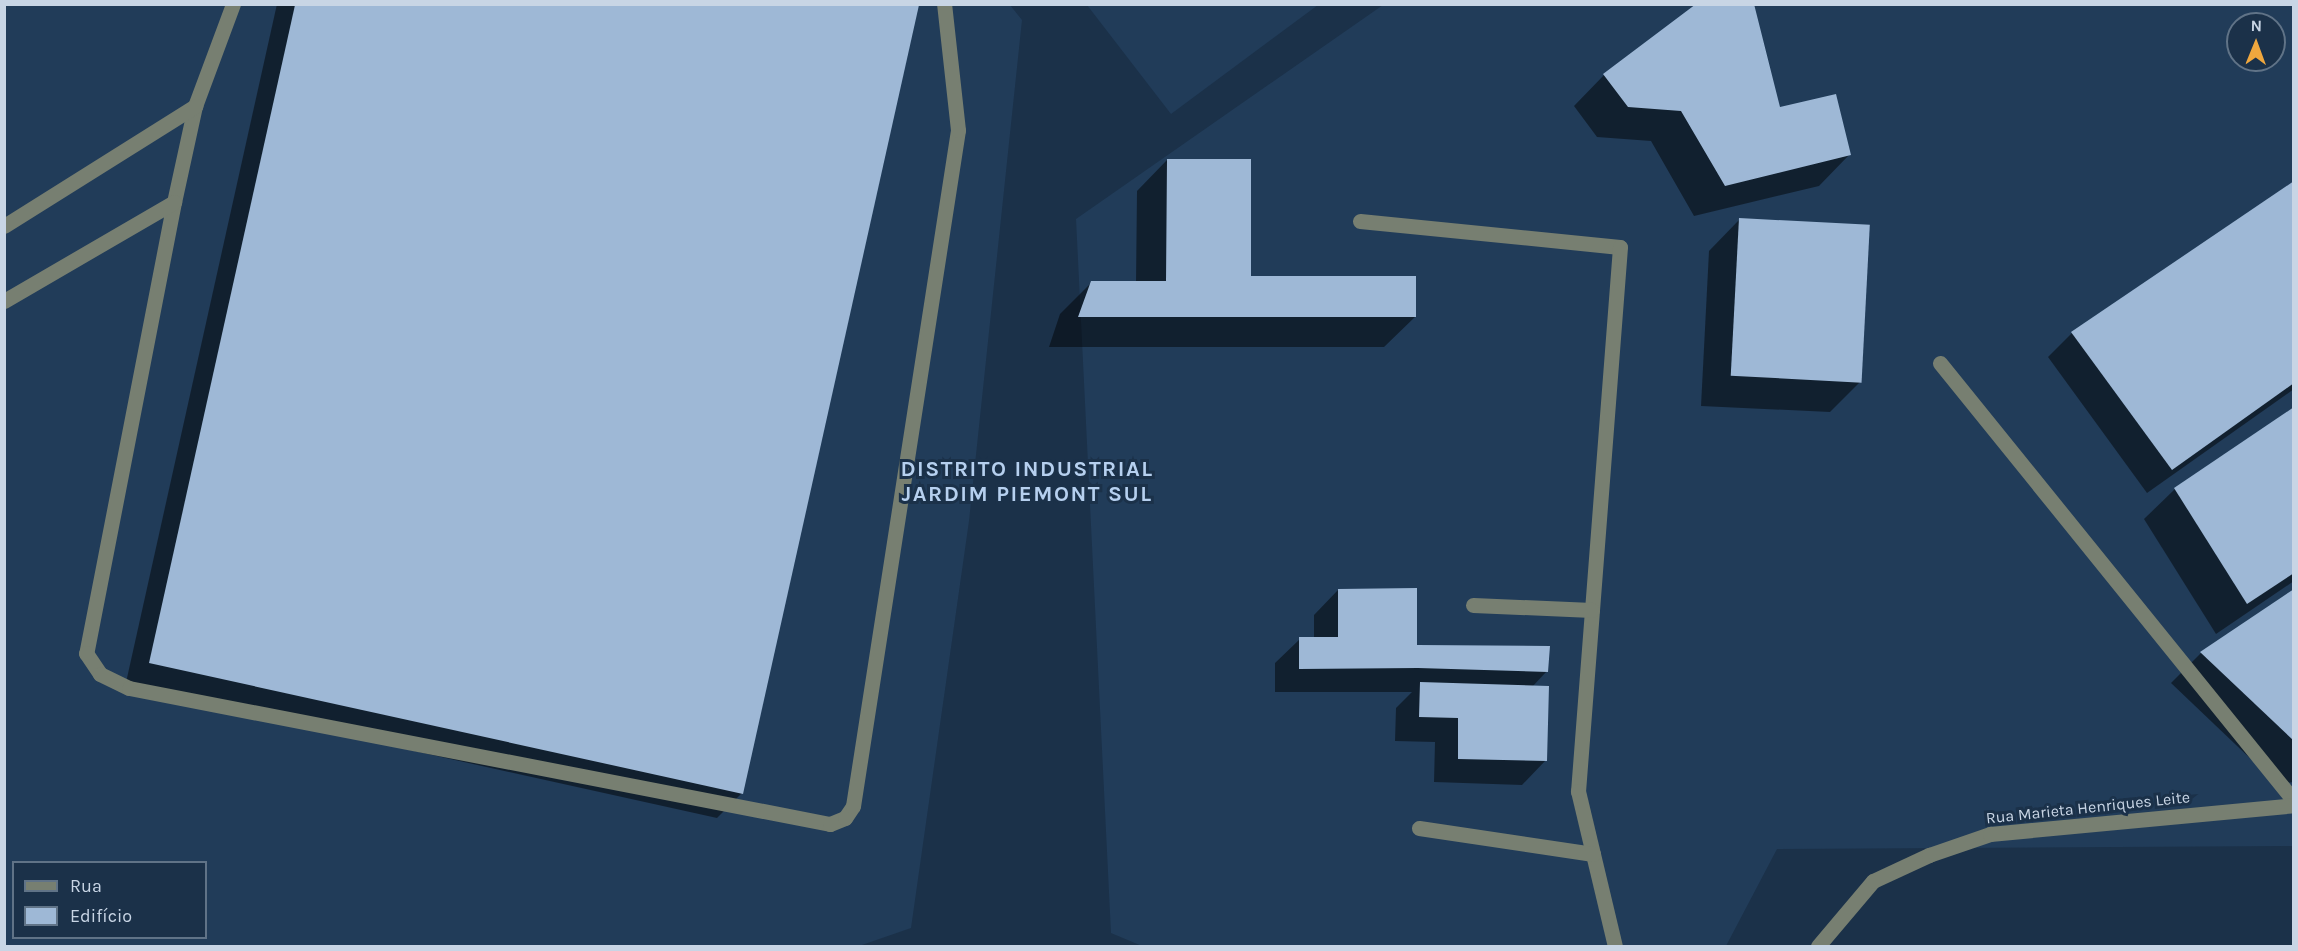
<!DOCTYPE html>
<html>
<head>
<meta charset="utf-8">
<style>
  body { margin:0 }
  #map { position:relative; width:2298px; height:951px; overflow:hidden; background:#1b3149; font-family:Karla,sans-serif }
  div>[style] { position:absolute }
  .built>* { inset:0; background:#213c59 }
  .shadow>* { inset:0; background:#0007 }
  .building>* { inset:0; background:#9eb8d6; transform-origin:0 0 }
  .minor>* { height:15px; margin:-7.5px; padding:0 7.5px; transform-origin:7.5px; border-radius:7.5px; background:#777f71 }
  span { translate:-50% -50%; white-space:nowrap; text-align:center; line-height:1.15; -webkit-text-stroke:6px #1b3149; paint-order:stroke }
  .street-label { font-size:16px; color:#c8d5e5 }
  .district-label { font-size:22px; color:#b6d0ef; font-weight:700; letter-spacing:1.5px }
  .frame { position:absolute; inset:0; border:6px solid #c8d5e5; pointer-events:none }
  .legend { position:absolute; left:12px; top:861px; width:195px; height:78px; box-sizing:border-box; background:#1b3149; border:2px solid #607387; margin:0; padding:8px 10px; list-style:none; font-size:18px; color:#c8d5e5 }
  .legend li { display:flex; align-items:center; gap:12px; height:30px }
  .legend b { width:30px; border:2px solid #607387 }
  .north { position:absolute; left:2226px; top:12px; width:60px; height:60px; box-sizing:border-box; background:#1b3149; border:2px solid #607387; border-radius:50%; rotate:1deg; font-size:16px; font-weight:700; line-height:24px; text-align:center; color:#c8d5e5 }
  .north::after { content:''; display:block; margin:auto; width:21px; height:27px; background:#efa73e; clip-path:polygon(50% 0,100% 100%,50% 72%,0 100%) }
</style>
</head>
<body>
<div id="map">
  <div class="built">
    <div style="clip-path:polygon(evenodd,5px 5px,1010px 5px,1022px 20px,969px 521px,911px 928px,859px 946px,5px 946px,5px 5px,14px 862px,206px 862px,206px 938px,14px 938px,14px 862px)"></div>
    <div style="clip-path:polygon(1087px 5px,1318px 5px,1171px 114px)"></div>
    <div style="clip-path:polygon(evenodd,1383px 5px,2293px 5px,2293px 846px,1777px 849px,1726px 946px,1142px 946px,1111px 933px,1076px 219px,1383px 5px,2238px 24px,2274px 24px,2274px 60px,2238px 60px,2238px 24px)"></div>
  </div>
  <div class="shadow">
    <div style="clip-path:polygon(277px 4px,918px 4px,742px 793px,717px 818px,125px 687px)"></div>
    <div style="clip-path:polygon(1604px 75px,1849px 155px,1819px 186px,1694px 216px,1651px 141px,1597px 137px,1574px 106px)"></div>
    <div style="clip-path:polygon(1167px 160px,1250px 278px,1415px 317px,1384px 347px,1049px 347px,1060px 314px,1091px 283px,1136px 283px,1137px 191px)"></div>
    <div style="clip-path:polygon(2294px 182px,2294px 389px,2147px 493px,2048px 357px,2072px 333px)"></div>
    <div style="clip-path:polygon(1739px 220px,1861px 381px,1830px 412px,1701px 406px,1709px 251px)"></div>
    <div style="clip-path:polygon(2294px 409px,2294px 581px,2216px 634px,2144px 519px,2175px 489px)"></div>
    <div style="clip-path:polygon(1338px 590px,1416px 646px,1547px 671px,1532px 687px,1546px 760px,1522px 785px,1434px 782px,1435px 742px,1395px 741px,1396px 708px,1412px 692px,1275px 692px,1275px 663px,1300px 639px,1314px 638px,1314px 615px)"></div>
    <div style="clip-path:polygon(2294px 591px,2294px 782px,2277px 784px,2171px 683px,2201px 653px)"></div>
  </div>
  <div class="building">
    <div style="clip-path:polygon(1696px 4px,1754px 4px,1780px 107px,1836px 94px,1851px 155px,1725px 186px,1681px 111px,1628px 107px,1603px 74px)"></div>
    <div style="clip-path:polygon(295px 5px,919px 5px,743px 794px,149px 663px)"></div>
    <div style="clip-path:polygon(1167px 159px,1251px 159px,1251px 276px,1416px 276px,1416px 317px,1078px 317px,1091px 281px,1166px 281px)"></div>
    <div style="clip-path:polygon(2294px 181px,2294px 383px,2172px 470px,2071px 332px)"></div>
    <div style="left:1739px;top:218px;width:131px;height:158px;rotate:3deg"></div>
    <div style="clip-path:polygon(2294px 407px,2294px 573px,2247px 604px,2174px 488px)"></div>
    <div style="clip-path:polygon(1417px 588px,1417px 645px,1550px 646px,1548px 672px,1418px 668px,1299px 669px,1299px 637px,1338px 637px,1338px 589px)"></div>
    <div style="clip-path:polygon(2294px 589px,2294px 741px,2200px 652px)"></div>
    <div style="clip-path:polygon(1420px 682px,1549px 686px,1547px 761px,1458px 759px,1458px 718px,1419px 717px)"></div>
  </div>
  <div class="minor">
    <div style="left:233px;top:4px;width:109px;rotate:110.4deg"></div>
    <div style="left:195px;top:106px;width:98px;rotate:102.3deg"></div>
    <div style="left:174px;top:202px;width:460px;rotate:101deg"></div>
    <div style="left:86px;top:653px;width:25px;rotate:56deg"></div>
    <div style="left:100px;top:674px;width:32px;rotate:26deg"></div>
    <div style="left:129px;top:688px;width:714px;rotate:10.98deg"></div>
    <div style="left:830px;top:824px;width:16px;rotate:-22deg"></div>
    <div style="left:845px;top:818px;width:14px;rotate:-56deg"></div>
    <div style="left:853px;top:806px;width:684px;rotate:-81.17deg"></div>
    <div style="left:958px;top:130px;width:127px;rotate:-96.3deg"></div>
    <div style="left:1360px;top:221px;width:261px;rotate:5.7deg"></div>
    <div style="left:1620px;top:247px;width:546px;rotate:94.41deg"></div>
    <div style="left:1578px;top:791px;width:159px;rotate:76.6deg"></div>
    <div style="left:4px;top:226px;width:226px;rotate:-32.1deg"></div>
    <div style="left:4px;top:301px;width:197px;rotate:-30.2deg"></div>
    <div style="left:1940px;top:363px;width:563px;rotate:51.05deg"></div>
    <div style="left:1473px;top:605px;width:119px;rotate:2.4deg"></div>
    <div style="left:1419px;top:828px;width:176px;rotate:8.5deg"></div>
    <div style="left:1818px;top:946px;width:85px;rotate:-49.8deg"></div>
    <div style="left:1873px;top:881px;width:62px;rotate:-24.9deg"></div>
    <div style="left:1929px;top:855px;width:65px;rotate:-19deg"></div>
    <div style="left:1990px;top:834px;width:305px;rotate:-5.4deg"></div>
  </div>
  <div class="street-label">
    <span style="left:2088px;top:808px;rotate:-6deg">Rua Marieta Henriques Leite</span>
  </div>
  <div class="district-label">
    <span style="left:1027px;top:482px">DISTRITO INDUSTRIAL<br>JARDIM PIEMONT SUL</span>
  </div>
  <div class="frame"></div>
  <ul class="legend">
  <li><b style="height:8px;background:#777f71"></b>Rua</li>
  <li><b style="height:16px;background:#9eb8d6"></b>Edifício</li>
  </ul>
  <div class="north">N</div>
</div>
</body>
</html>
